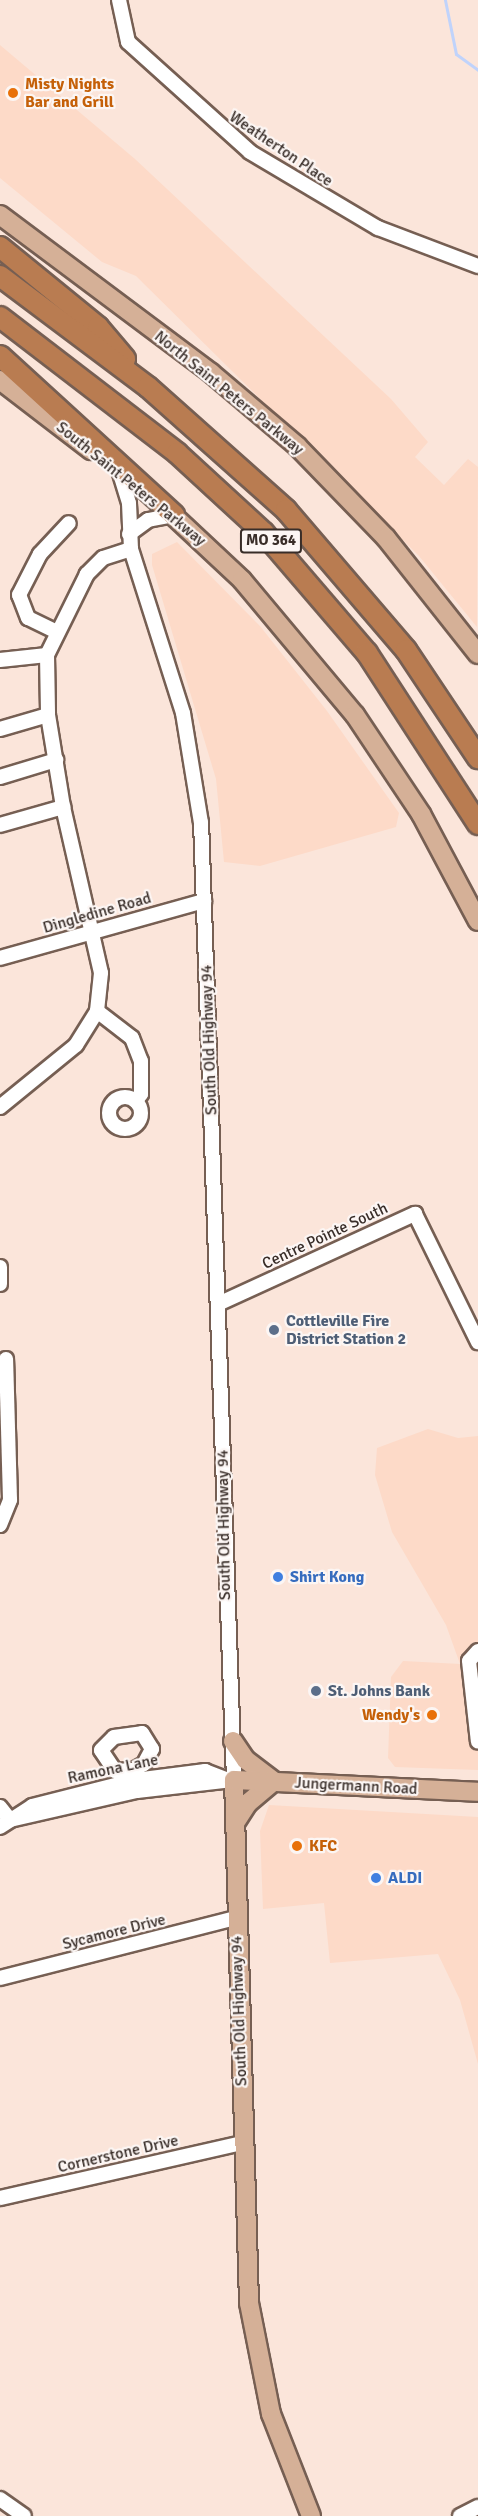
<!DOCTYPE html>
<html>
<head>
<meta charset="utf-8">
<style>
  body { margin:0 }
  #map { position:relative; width:478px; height:2516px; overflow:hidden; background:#fbe5da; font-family:Signika,sans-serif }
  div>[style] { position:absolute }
  .built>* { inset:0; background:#fddac8 }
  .stream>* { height:3px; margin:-1.5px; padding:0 1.5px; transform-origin:1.5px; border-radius:1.5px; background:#c0d3fb }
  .roads { filter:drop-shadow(2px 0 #765f53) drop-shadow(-2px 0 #765f53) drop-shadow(0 2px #765f53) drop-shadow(0 -2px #765f53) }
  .minor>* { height:14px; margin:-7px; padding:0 7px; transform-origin:7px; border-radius:7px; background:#fff }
  .minor>.ring { margin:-7px; padding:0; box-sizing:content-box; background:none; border:14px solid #fff; border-radius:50% }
  .major>* { height:18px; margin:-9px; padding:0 9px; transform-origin:9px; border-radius:9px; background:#d5b097 }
  .highway>* { height:20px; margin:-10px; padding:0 10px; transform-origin:10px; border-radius:10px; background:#b97c51 }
  .dots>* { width:16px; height:16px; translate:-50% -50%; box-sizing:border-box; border:3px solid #fcf6f4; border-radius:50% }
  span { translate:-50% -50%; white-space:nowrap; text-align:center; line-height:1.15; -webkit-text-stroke:4.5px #fcf6f4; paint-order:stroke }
  .shield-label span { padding:2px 4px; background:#fcf6f4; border:2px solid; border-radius:4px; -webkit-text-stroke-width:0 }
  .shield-label { font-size:15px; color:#382d28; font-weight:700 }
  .food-label { font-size:16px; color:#c56008; font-weight:700 }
  .left { translate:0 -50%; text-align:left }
  .right { translate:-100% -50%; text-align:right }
  .street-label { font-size:16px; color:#382d28 }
  .service-label { font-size:16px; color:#4e5e75; font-weight:700 }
  .shop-label { font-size:16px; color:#366cbe; font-weight:700 }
</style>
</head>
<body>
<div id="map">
  <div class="built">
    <div style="clip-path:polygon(0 45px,135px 159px,391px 399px,428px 442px,415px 457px,444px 485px,468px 459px,478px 467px,477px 627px,419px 556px,136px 276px,102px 262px,0 178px)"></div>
    <div style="clip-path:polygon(177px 542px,260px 626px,327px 711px,399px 813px,396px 827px,260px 866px,224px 862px,216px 779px,152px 565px,152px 554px)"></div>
    <div style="clip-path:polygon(428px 1429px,458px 1438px,478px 1436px,478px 1770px,395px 1767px,388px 1758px,391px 1677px,403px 1661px,460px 1664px,446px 1625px,392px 1532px,375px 1475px,377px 1448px)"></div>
    <div style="clip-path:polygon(269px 1805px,478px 1817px,478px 2064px,460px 2000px,438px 1954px,330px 1963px,324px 1903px,263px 1909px,260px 1831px)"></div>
  </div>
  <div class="stream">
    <div style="left:445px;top:0;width:55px;rotate:78.5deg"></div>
    <div style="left:456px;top:54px;width:27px;rotate:36deg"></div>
  </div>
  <div class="roads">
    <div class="minor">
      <div style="left:119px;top:0;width:43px;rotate:77.9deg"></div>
      <div style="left:128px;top:42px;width:164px;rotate:42deg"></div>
      <div style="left:250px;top:152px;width:149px;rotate:30.7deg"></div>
      <div style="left:378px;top:228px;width:107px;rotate:20.8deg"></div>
      <div style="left:129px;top:534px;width:24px;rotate:-36deg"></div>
      <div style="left:148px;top:520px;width:26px;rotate:-11deg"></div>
      <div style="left:131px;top:549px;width:29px;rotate:162deg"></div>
      <div style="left:103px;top:558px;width:23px;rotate:135deg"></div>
      <div style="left:87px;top:574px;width:90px;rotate:116.3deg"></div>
      <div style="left:47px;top:655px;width:60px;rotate:89deg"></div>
      <div style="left:48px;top:715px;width:93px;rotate:80.7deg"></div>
      <div style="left:63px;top:807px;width:170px;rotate:77.1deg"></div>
      <div style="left:101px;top:973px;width:38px;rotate:96deg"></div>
      <div style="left:97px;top:1011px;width:44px;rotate:37.6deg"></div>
      <div style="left:132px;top:1038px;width:25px;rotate:69deg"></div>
      <div style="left:141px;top:1061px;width:33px;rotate:90deg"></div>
      <div style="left:141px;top:1094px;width:9px;rotate:126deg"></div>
      <div style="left:57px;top:632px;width:32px;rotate:-154deg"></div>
      <div style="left:28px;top:618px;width:25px;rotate:-111deg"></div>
      <div style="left:19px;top:595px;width:46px;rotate:-62.9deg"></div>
      <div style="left:40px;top:554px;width:42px;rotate:-46.9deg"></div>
      <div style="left:0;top:660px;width:47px;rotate:-6.1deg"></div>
      <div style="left:0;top:729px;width:50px;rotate:-16.3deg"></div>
      <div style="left:0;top:777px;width:59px;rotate:-16.9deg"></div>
      <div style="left:0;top:825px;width:66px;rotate:-15.9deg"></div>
      <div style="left:0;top:958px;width:212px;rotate:-15.6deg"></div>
      <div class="ring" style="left:109px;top:1097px;width:18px;height:18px"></div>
      <div style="left:0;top:1107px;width:98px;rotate:-39.2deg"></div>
      <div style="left:76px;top:1045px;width:40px;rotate:-58deg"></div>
      <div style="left:0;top:1267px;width:17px;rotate:90deg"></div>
      <div style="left:218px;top:1304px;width:217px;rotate:-24.6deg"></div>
      <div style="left:415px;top:1214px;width:143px;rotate:63.8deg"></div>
      <div style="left:0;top:1525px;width:27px;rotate:-68deg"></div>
      <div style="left:10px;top:1500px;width:141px;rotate:-91.6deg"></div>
      <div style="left:478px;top:1651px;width:13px;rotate:132deg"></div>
      <div style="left:469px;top:1661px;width:81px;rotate:83.7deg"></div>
      <div style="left:133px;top:1770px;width:18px;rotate:177deg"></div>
      <div style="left:115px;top:1771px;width:25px;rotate:-124deg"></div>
      <div style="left:101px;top:1750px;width:18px;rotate:-45deg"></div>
      <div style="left:114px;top:1737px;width:28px;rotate:-8deg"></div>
      <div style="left:142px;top:1733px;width:19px;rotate:58deg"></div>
      <div style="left:152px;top:1749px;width:17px;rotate:118deg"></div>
      <div style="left:144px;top:1764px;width:13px;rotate:151deg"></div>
      <div style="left:133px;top:1770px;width:19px;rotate:78deg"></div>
      <div style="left:0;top:1807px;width:16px;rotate:52deg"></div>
      <div style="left:10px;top:1820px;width:130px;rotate:-12.9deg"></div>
      <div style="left:137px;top:1791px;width:98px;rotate:-6.5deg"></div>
      <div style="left:234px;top:1780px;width:958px;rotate:-91.97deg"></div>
      <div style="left:201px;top:823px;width:111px;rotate:-99.3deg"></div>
      <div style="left:183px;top:713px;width:172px;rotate:-107.6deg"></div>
      <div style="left:131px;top:549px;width:46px;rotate:-92.5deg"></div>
      <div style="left:129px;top:503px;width:34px;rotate:-107deg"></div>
      <div style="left:0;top:1827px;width:38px;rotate:-33deg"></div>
      <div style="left:32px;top:1806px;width:106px;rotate:-14.2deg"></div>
      <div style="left:135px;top:1780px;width:71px;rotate:-7.3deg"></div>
      <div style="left:205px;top:1771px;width:25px;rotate:21deg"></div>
      <div style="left:0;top:1978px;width:243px;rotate:-14.3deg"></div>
      <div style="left:0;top:2198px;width:249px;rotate:-12.8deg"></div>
      <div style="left:0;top:2499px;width:29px;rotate:35deg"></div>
      <div style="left:460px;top:2516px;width:20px;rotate:-27deg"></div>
    </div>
    <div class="major">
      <div style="left:0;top:215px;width:264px;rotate:36.8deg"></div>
      <div style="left:211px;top:373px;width:113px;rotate:40.3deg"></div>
      <div style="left:297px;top:446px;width:128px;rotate:45.9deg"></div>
      <div style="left:386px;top:538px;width:148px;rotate:51.6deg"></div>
      <div style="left:0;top:380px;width:115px;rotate:37.6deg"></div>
      <div style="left:163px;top:506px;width:108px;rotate:43.1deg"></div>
      <div style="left:242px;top:580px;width:176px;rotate:50.1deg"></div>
      <div style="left:355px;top:715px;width:119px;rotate:56.3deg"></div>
      <div style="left:421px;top:814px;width:121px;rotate:62deg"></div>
      <div style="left:233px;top:1741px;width:23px;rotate:56deg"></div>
      <div style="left:246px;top:1760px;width:35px;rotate:37deg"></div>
      <div style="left:235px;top:1823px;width:24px;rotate:-57deg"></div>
      <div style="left:248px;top:1803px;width:34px;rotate:-40deg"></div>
      <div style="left:311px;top:2516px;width:110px;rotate:-111.4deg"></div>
      <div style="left:271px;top:2414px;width:113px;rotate:-101.2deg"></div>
      <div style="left:249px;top:2303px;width:523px;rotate:-91.64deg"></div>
      <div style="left:234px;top:1780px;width:244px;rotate:2.8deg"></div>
    </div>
    <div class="highway">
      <div style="left:0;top:247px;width:127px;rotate:39.2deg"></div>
      <div style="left:98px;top:327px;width:42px;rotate:49.8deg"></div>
      <div style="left:0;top:276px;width:185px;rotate:36.9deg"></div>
      <div style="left:148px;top:387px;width:185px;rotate:41.7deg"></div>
      <div style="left:286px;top:510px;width:184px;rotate:49.4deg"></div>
      <div style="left:406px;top:650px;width:130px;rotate:56.3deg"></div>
      <div style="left:0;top:317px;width:223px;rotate:37.5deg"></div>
      <div style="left:177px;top:453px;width:118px;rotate:42.6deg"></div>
      <div style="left:264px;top:533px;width:158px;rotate:49.4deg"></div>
      <div style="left:367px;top:653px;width:204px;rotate:57deg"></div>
      <div style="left:0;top:356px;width:236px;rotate:42.4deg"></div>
    </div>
  </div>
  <div class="dots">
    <div style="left:13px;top:93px;background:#e8710a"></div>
    <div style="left:274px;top:1330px;background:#5c6f8a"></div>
    <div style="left:278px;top:1577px;background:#3f7fe0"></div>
    <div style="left:316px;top:1691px;background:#5c6f8a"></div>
    <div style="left:432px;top:1715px;background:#e8710a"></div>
    <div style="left:297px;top:1846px;background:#e8710a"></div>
    <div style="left:376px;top:1878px;background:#3f7fe0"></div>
  </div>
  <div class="shield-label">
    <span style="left:271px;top:541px">MO 364</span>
  </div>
  <div class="food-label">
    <span class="left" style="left:25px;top:93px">Misty Nights<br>Bar and Grill</span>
    <span class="right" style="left:420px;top:1715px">Wendy's</span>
    <span class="left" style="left:309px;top:1846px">KFC</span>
  </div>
  <div class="street-label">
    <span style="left:281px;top:149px;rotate:34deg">Weatherton Place</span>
    <span style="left:229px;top:393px;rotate:39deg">North Saint Peters Parkway</span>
    <span style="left:131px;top:484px;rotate:39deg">South Saint Peters Parkway</span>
    <span style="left:97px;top:913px;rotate:-16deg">Dingledine Road</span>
    <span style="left:209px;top:1040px;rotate:-92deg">South Old Highway 94</span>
    <span style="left:325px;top:1236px;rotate:-25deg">Centre Pointe South</span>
    <span style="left:224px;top:1525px;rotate:-91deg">South Old Highway 94</span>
    <span style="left:113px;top:1769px;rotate:-12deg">Ramona Lane</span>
    <span style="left:356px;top:1786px;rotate:3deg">Jungermann Road</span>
    <span style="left:114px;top:1932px;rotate:-14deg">Sycamore Drive</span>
    <span style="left:239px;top:2011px;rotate:-92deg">South Old Highway 94</span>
    <span style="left:118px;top:2154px;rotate:-13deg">Cornerstone Drive</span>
  </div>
  <div class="service-label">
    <span class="left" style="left:286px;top:1330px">Cottleville Fire<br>District Station 2</span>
    <span class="left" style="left:328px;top:1691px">St. Johns Bank</span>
  </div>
  <div class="shop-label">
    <span class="left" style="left:290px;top:1577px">Shirt Kong</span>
    <span class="left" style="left:388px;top:1878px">ALDI</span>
  </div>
</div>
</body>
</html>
